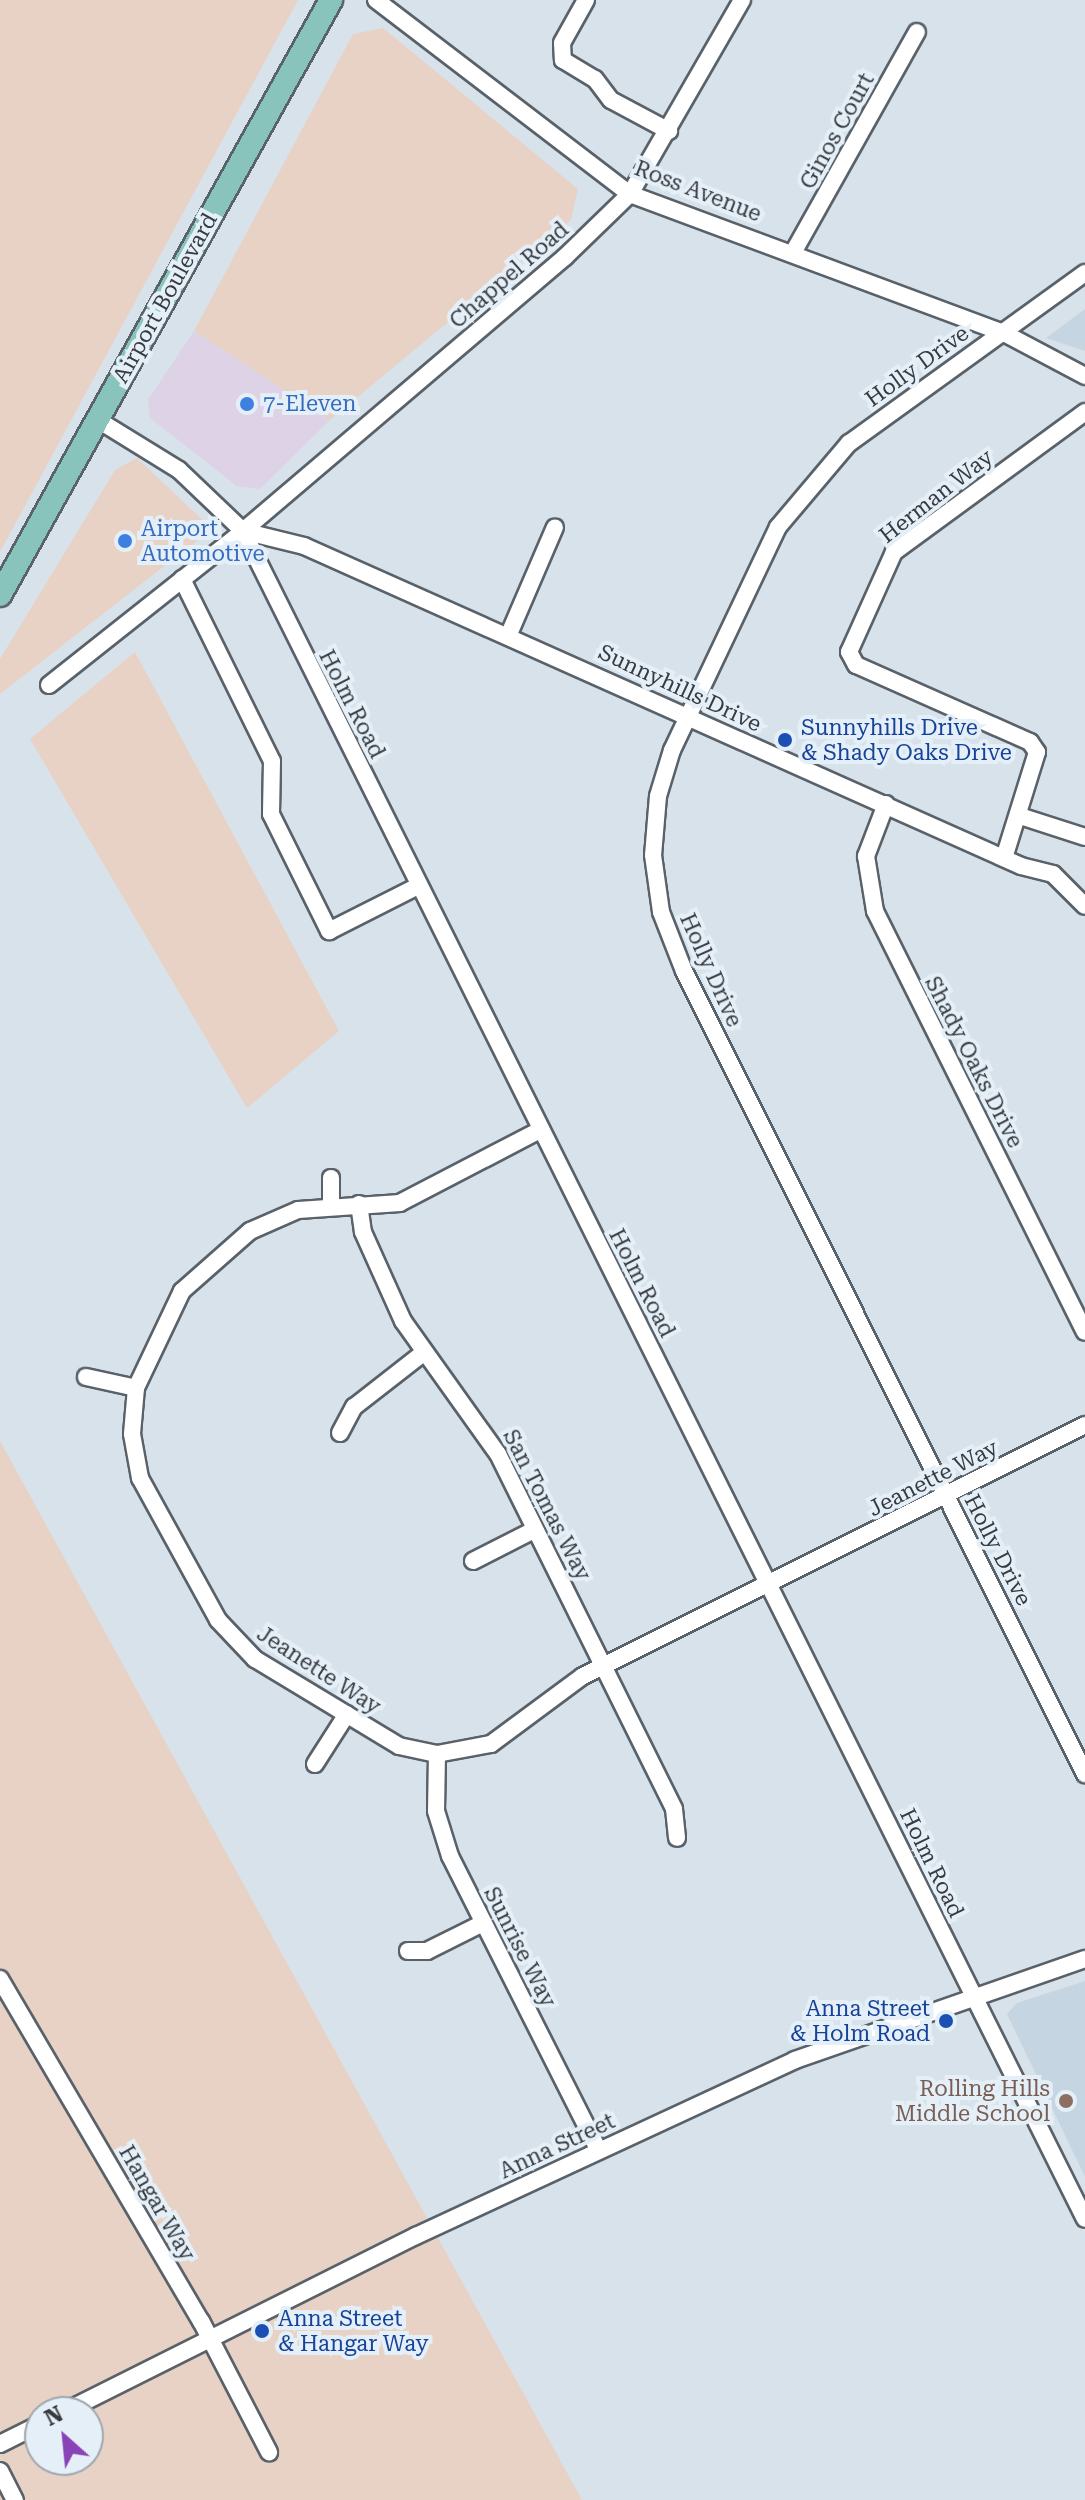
<!DOCTYPE html>
<html>
<head>
<meta charset="utf-8">
<style>
  body { margin:0 }
  #map { position:relative; width:1085px; height:2500px; overflow:hidden; background:#d8e2eb; font-family:"Roboto Serif",serif }
  div>[style] { position:absolute }
  .commercial>* { inset:0; background:#ddd2e6 }
  .industrial>* { inset:0; background:#e7d2c5 }
  .built>* { inset:0; background:#c5d6e2 }
  .roads { filter:drop-shadow(2px 0 #596169) drop-shadow(-2px 0 #596169) drop-shadow(0 2px #596169) drop-shadow(0 -2px #596169) }
  .minor>* { height:16px; margin:-8px; padding:0 8px; transform-origin:8px; border-radius:8px; background:#fff }
  .major>* { height:22px; margin:-11px; padding:0 11px; transform-origin:11px; border-radius:11px; background:#89c4bc }
  .dots>* { width:22px; height:22px; translate:-50% -50%; box-sizing:border-box; border:4px solid #e5eff8; border-radius:50% }
  span { translate:-50% -50%; white-space:nowrap; text-align:center; line-height:1.15; -webkit-text-stroke:8px #e5eff8; paint-order:stroke }
  .street-label { font-size:22px; color:#373b3f }
  .shop-label { font-size:22px; color:#366cbe }
  .left { translate:0 -50%; text-align:left }
  .transit-label { font-size:22px; color:#164399 }
  .right { translate:-100% -50%; text-align:right }
  .education-label { font-size:22px; color:#785e54 }
  .north { position:absolute; left:24px; top:2396px; width:80px; height:80px; box-sizing:border-box; background:#e5eff8; border:2px solid #9fa7ae; border-radius:50%; rotate:333deg; font-size:22px; font-weight:700; line-height:32px; text-align:center; color:#373b3f }
  .north::after { content:''; display:block; margin:auto; width:28px; height:36px; background:#8a43b7; clip-path:polygon(50% 0,100% 100%,50% 72%,0 100%) }
</style>
</head>
<body>
<div id="map">
  <div class="commercial">
    <div style="clip-path:polygon(194px 331px,330px 420px,260px 489px,237px 486px,150px 418px,148px 400px)"></div>
  </div>
  <div class="industrial">
    <div style="clip-path:polygon(0 0,298px 0,0 552px)"></div>
    <div style="clip-path:polygon(383px 28px,578px 189px,571px 220px,330px 420px,194px 331px,353px 34px)"></div>
    <div style="clip-path:polygon(137px 458px,212px 529px,0 694px,0 659px,115px 470px)"></div>
    <div style="clip-path:polygon(135px 652px,339px 1031px,247px 1108px,30px 739px)"></div>
    <div style="clip-path:polygon(evenodd,0 1441px,582px 2500px,0 2500px,0 1441px,40px 2412px,88px 2412px,88px 2460px,40px 2460px,40px 2412px)"></div>
  </div>
  <div class="built">
    <div style="clip-path:polygon(1085px 309px,1085px 351px,1046px 338px)"></div>
    <div style="clip-path:polygon(1085px 1981px,1085px 2177px,1007px 2014px,1017px 2003px)"></div>
  </div>
  <div class="roads">
    <div class="minor">
      <div style="left:376px;top:0;width:320px;rotate:37.4deg"></div>
      <div style="left:630px;top:194px;width:397px;rotate:20.4deg"></div>
      <div style="left:1002px;top:332px;width:94px;rotate:27.9deg"></div>
      <div style="left:586px;top:0;width:49px;rotate:119.2deg"></div>
      <div style="left:562px;top:43px;width:17px;rotate:87deg"></div>
      <div style="left:563px;top:60px;width:37px;rotate:31deg"></div>
      <div style="left:595px;top:79px;width:26px;rotate:53deg"></div>
      <div style="left:611px;top:100px;width:66px;rotate:28.1deg"></div>
      <div style="left:794px;top:251px;width:251px;rotate:-60.7deg"></div>
      <div style="left:1085px;top:273px;width:291px;rotate:144.2deg"></div>
      <div style="left:849px;top:443px;width:110px;rotate:130.2deg"></div>
      <div style="left:778px;top:527px;width:247px;rotate:115.4deg"></div>
      <div style="left:672px;top:750px;width:48px;rotate:106.9deg"></div>
      <div style="left:658px;top:796px;width:59px;rotate:94.8deg"></div>
      <div style="left:653px;top:855px;width:58px;rotate:82deg"></div>
      <div style="left:661px;top:912px;width:63px;rotate:68.7deg"></div>
      <div style="left:684px;top:971px;width:898px;rotate:63.46deg"></div>
      <div style="left:98px;top:420px;width:95px;rotate:31.7deg"></div>
      <div style="left:179px;top:470px;width:88px;rotate:43.6deg"></div>
      <div style="left:243px;top:531px;width:1886px;rotate:63.49deg"></div>
      <div style="left:243px;top:531px;width:63px;rotate:13.8deg"></div>
      <div style="left:304px;top:546px;width:785px;rotate:24.05deg"></div>
      <div style="left:1021px;top:866px;width:33px;rotate:14deg"></div>
      <div style="left:1053px;top:874px;width:45px;rotate:45deg"></div>
      <div style="left:182px;top:579px;width:203px;rotate:63.7deg"></div>
      <div style="left:272px;top:761px;width:53px;rotate:91.1deg"></div>
      <div style="left:271px;top:814px;width:131px;rotate:63.6deg"></div>
      <div style="left:329px;top:931px;width:100px;rotate:-26.8deg"></div>
      <div style="left:509px;top:634px;width:116px;rotate:-66.7deg"></div>
      <div style="left:49px;top:685px;width:248px;rotate:-38.4deg"></div>
      <div style="left:243px;top:531px;width:423px;rotate:-40.4deg"></div>
      <div style="left:565px;top:257px;width:91px;rotate:-44.1deg"></div>
      <div style="left:630px;top:194px;width:224px;rotate:-60deg"></div>
      <div style="left:886px;top:804px;width:56px;rotate:111deg"></div>
      <div style="left:866px;top:856px;width:56px;rotate:80.7deg"></div>
      <div style="left:875px;top:911px;width:470px;rotate:63.5deg"></div>
      <div style="left:1020px;top:816px;width:68px;rotate:17.9deg"></div>
      <div style="left:1004px;top:858px;width:111px;rotate:-72.7deg"></div>
      <div style="left:1037px;top:752px;width:12px;rotate:-125deg"></div>
      <div style="left:1030px;top:742px;width:190px;rotate:-156.1deg"></div>
      <div style="left:856px;top:665px;width:15px;rotate:-118deg"></div>
      <div style="left:849px;top:652px;width:110px;rotate:-65.8deg"></div>
      <div style="left:894px;top:552px;width:237px;rotate:-36.2deg"></div>
      <div style="left:540px;top:1130px;width:158px;rotate:152.5deg"></div>
      <div style="left:400px;top:1203px;width:102px;rotate:176.1deg"></div>
      <div style="left:298px;top:1210px;width:52px;rotate:156.4deg"></div>
      <div style="left:250px;top:1231px;width:91px;rotate:138.6deg"></div>
      <div style="left:182px;top:1291px;width:107px;rotate:115.4deg"></div>
      <div style="left:136px;top:1388px;width:46px;rotate:95deg"></div>
      <div style="left:132px;top:1434px;width:45px;rotate:79.7deg"></div>
      <div style="left:140px;top:1478px;width:162px;rotate:61.2deg"></div>
      <div style="left:218px;top:1620px;width:54px;rotate:46.5deg"></div>
      <div style="left:255px;top:1659px;width:168px;rotate:31.1deg"></div>
      <div style="left:399px;top:1746px;width:39px;rotate:12deg"></div>
      <div style="left:437px;top:1754px;width:55px;rotate:-10.5deg"></div>
      <div style="left:491px;top:1744px;width:114px;rotate:-36.5deg"></div>
      <div style="left:583px;top:1676px;width:561px;rotate:-26.57deg"></div>
      <div style="left:331px;top:1178px;width:28px;rotate:90deg"></div>
      <div style="left:359px;top:1204px;width:28px;rotate:82deg"></div>
      <div style="left:363px;top:1232px;width:98px;rotate:65.8deg"></div>
      <div style="left:403px;top:1321px;width:163px;rotate:54.5deg"></div>
      <div style="left:498px;top:1454px;width:396px;rotate:63.6deg"></div>
      <div style="left:674px;top:1809px;width:29px;rotate:84deg"></div>
      <div style="left:86px;top:1377px;width:51px;rotate:12.4deg"></div>
      <div style="left:340px;top:1433px;width:30px;rotate:-62deg"></div>
      <div style="left:354px;top:1407px;width:88px;rotate:-38deg"></div>
      <div style="left:473px;top:1561px;width:68px;rotate:-26.9deg"></div>
      <div style="left:437px;top:1754px;width:57px;rotate:91deg"></div>
      <div style="left:436px;top:1811px;width:47px;rotate:72.7deg"></div>
      <div style="left:450px;top:1856px;width:330px;rotate:63.2deg"></div>
      <div style="left:315px;top:1764px;width:59px;rotate:-57.4deg"></div>
      <div style="left:408px;top:1951px;width:19px"></div>
      <div style="left:427px;top:1951px;width:63px;rotate:-26.6deg"></div>
      <div style="left:0;top:1979px;width:397px;rotate:59.6deg"></div>
      <div style="left:201px;top:2321px;width:148px;rotate:62.6deg"></div>
      <div style="left:64px;top:2412px;width:394px;rotate:-26.6deg"></div>
      <div style="left:416px;top:2236px;width:418px;rotate:-24.9deg"></div>
      <div style="left:795px;top:2060px;width:307px;rotate:-19.2deg"></div>
      <div style="left:0;top:2444px;width:45px;rotate:-26.6deg"></div>
      <div style="left:0;top:2471px;width:33px;rotate:63deg"></div>
    </div>
    <div class="major">
      <div style="left:0;top:595px;width:681px;rotate:-60.91deg"></div>
    </div>
  </div>
  <div class="dots">
    <div style="left:247px;top:404px;background:#3f7fe0"></div>
    <div style="left:125px;top:541px;background:#3f7fe0"></div>
    <div style="left:785px;top:740px;background:#1a4fb4"></div>
    <div style="left:946px;top:2021px;background:#1a4fb4"></div>
    <div style="left:1066px;top:2101px;background:#8d6e63"></div>
    <div style="left:262px;top:2331px;background:#1a4fb4"></div>
  </div>
  <div class="street-label">
    <span style="left:837px;top:131px;rotate:-61deg">Ginos Court</span>
    <span style="left:698px;top:191px;rotate:21deg">Ross Avenue</span>
    <span style="left:509px;top:275px;rotate:-41deg">Chappel Road</span>
    <span style="left:165px;top:298px;rotate:-61deg">Airport Boulevard</span>
    <span style="left:917px;top:366px;rotate:-36deg">Holly Drive</span>
    <span style="left:936px;top:496px;rotate:-38deg">Herman Way</span>
    <span style="left:680px;top:688px;rotate:25deg">Sunnyhills Drive</span>
    <span style="left:352px;top:704px;rotate:63deg">Holm Road</span>
    <span style="left:711px;top:970px;rotate:66deg">Holly Drive</span>
    <span style="left:974px;top:1062px;rotate:63deg">Shady Oaks Drive</span>
    <span style="left:642px;top:1283px;rotate:63deg">Holm Road</span>
    <span style="left:933px;top:1478px;rotate:-27deg">Jeanette Way</span>
    <span style="left:547px;top:1505px;rotate:63deg">San Tomas Way</span>
    <span style="left:998px;top:1550px;rotate:63deg">Holly Drive</span>
    <span style="left:319px;top:1670px;rotate:33deg">Jeanette Way</span>
    <span style="left:932px;top:1863px;rotate:64deg">Holm Road</span>
    <span style="left:520px;top:1947px;rotate:63deg">Sunrise Way</span>
    <span style="left:557px;top:2146px;rotate:-25deg">Anna Street</span>
    <span style="left:157px;top:2203px;rotate:60deg">Hangar Way</span>
  </div>
  <div class="shop-label">
    <span class="left" style="left:263px;top:404px">7-Eleven</span>
    <span class="left" style="left:141px;top:541px">Airport<br>Automotive</span>
  </div>
  <div class="transit-label">
    <span class="left" style="left:801px;top:740px">Sunnyhills Drive<br>&amp; Shady Oaks Drive</span>
    <span class="right" style="left:930px;top:2021px">Anna Street<br>&amp; Holm Road</span>
    <span class="left" style="left:278px;top:2331px">Anna Street<br>&amp; Hangar Way</span>
  </div>
  <div class="education-label">
    <span class="right" style="left:1050px;top:2101px">Rolling Hills<br>Middle School</span>
  </div>
  <div class="north">N</div>
</div>
</body>
</html>
